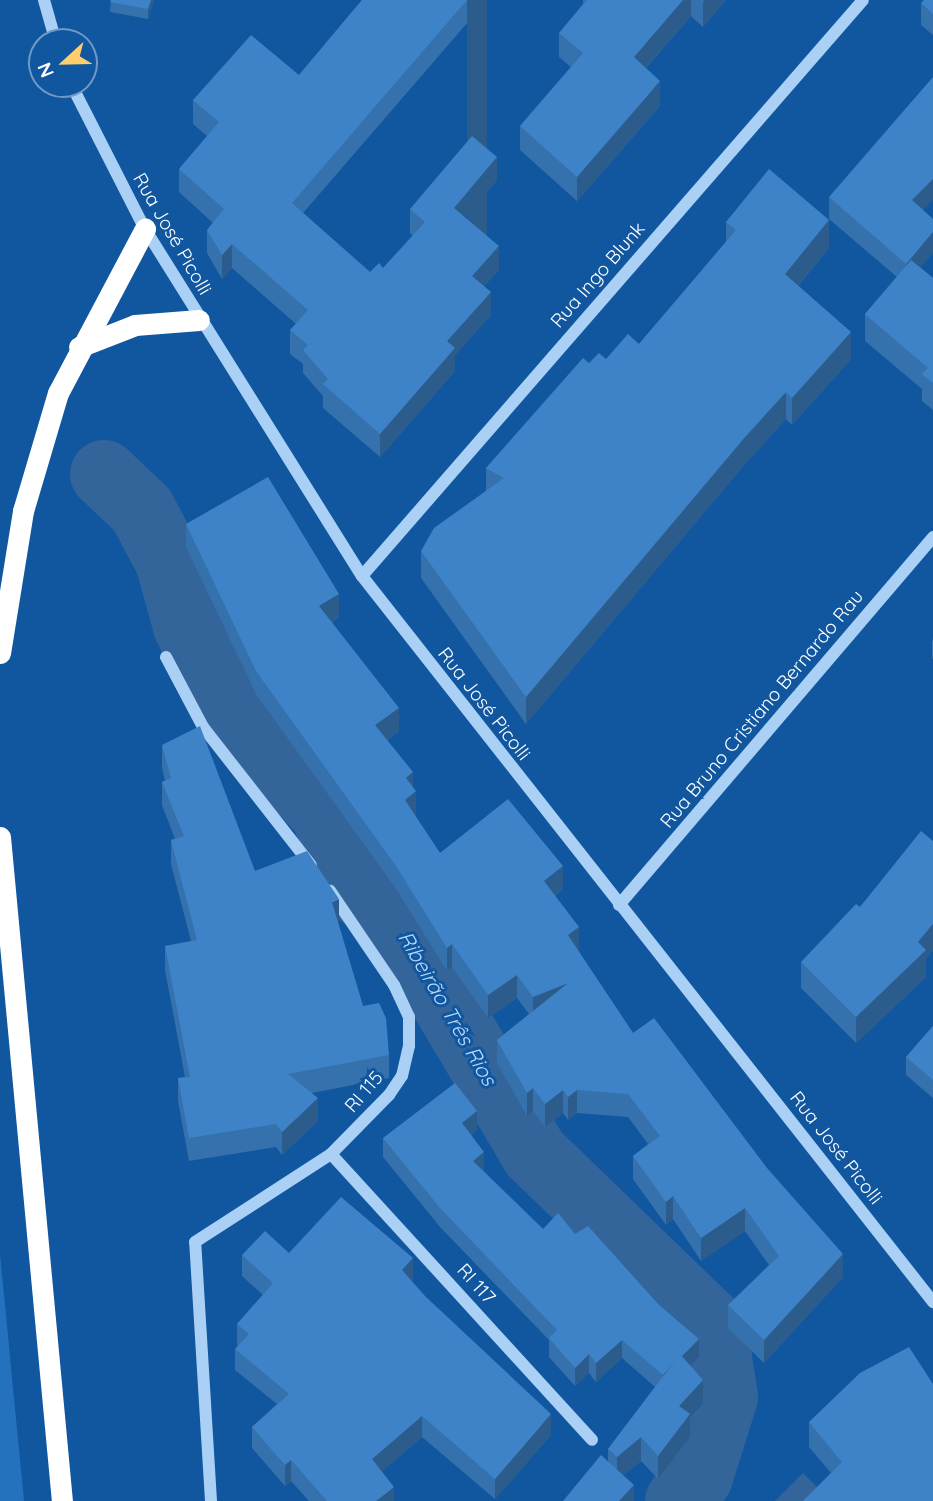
<!DOCTYPE html>
<html>
<head>
<meta charset="utf-8">
<style>
  body { margin:0 }
  #map { position:relative; width:933px; height:1501px; overflow:hidden; background:#1157a0; font-family:Quicksand,sans-serif }
  div>[style] { position:absolute }
  .green>* { inset:0; background:#2472be }
  .water>* { inset:0; background:#34659a }
  .river>* { height:68px; margin:-34px; padding:0 34px; transform-origin:34px; border-radius:34px; background:#34659a }
  .minor>* { height:12px; margin:-6px; padding:0 6px; transform-origin:6px; border-radius:6px; background:#aad0f5 }
  .highway>* { height:21px; margin:-10.5px; padding:0 10.5px; transform-origin:10.5px; border-radius:10.5px; background:#fff }
  .wall>* { inset:0; background:#3571ac }
  .shaded-wall>* { inset:0; background:#2b5c8c; transform-origin:0 0 }
  .building>* { inset:0; background:#3e83c8 }
  span { translate:-50% -50%; white-space:nowrap; text-align:center; line-height:1.15; -webkit-text-stroke:6px #1157a0; paint-order:stroke }
  .street-label { font-size:19px; color:#fff }
  .water-label { font-size:21px; color:#b6d9fb; font-style:italic }
  .north { position:absolute; left:28px; top:28px; width:70px; height:70px; box-sizing:border-box; background:#1157a0; border:2px solid #709ac6; border-radius:50%; rotate:248deg; font-size:19px; font-weight:700; line-height:28px; text-align:center; color:#fff }
  .north::after { content:''; display:block; margin:auto; width:24px; height:32px; background:#ffcd6e; clip-path:polygon(50% 0,100% 100%,50% 72%,0 100%) }
</style>
</head>
<body>
<div id="map">
  <div class="green">
    <div style="clip-path:polygon(0 1254px,24px 1501px,0 1501px)"></div>
  </div>
  <div class="water">
    <div style="clip-path:polygon(803px 1473px,819px 1489px,807px 1501px,775px 1501px)"></div>
  </div>
  <div class="river">
    <div style="left:104px;top:474px;width:52px;rotate:43.5deg"></div>
    <div style="left:142px;top:510px;width:58px;rotate:62.1deg"></div>
    <div style="left:169px;top:561px;width:67px;rotate:74.5deg"></div>
    <div style="left:187px;top:626px;width:95px;rotate:63.7deg"></div>
    <div style="left:229px;top:711px;width:139px;rotate:47deg"></div>
    <div style="left:324px;top:813px;width:82px;rotate:67.8deg"></div>
    <div style="left:355px;top:889px;width:53px;rotate:37.3deg"></div>
    <div style="left:397px;top:921px;width:269px;rotate:59.4deg"></div>
    <div style="left:534px;top:1153px;width:249px;rotate:44deg"></div>
    <div style="left:713px;top:1326px;width:72px;rotate:81.2deg"></div>
    <div style="left:724px;top:1397px;width:84px;rotate:107.4deg"></div>
    <div style="left:699px;top:1477px;width:31px;rotate:130deg"></div>
  </div>
  <div class="minor">
    <div style="left:44px;top:0;width:44px;rotate:74.1deg"></div>
    <div style="left:71px;top:84px;width:163px;rotate:63deg"></div>
    <div style="left:145px;top:229px;width:409px;rotate:58deg"></div>
    <div style="left:362px;top:576px;width:924px;rotate:51.81deg"></div>
    <div style="left:362px;top:576px;width:763px;rotate:-48.98deg"></div>
    <div style="left:166px;top:657px;width:79px;rotate:62.1deg"></div>
    <div style="left:203px;top:727px;width:175px;rotate:52deg"></div>
    <div style="left:619px;top:905px;width:484px;rotate:-49.5deg"></div>
    <div style="left:331px;top:1154px;width:387px;rotate:47.6deg"></div>
    <div style="left:211px;top:1501px;width:259px;rotate:-93.5deg"></div>
    <div style="left:195px;top:1242px;width:162px;rotate:-32.9deg"></div>
    <div style="left:331px;top:1154px;width:83px;rotate:-45.5deg"></div>
    <div style="left:389px;top:1095px;width:23px;rotate:-56deg"></div>
    <div style="left:402px;top:1076px;width:31px;rotate:-77deg"></div>
    <div style="left:409px;top:1046px;width:29px;rotate:-90deg"></div>
    <div style="left:409px;top:1017px;width:35px;rotate:-115deg"></div>
    <div style="left:394px;top:985px;width:114px;rotate:-124.2deg"></div>
  </div>
  <div class="highway">
    <div style="left:79px;top:347px;width:60px;rotate:-21.4deg"></div>
    <div style="left:135px;top:325px;width:64px;rotate:-4.5deg"></div>
    <div style="left:0;top:653px;width:144px;rotate:-80.8deg"></div>
    <div style="left:23px;top:511px;width:123px;rotate:-73.5deg"></div>
    <div style="left:58px;top:393px;width:186px;rotate:-62.1deg"></div>
    <div style="left:0;top:837px;width:667px;rotate:84.67deg"></div>
  </div>
  <div class="wall">
    <div style="clip-path:polygon(111px 0,154px 0,148px 19px,110px 12px)"></div>
    <div style="clip-path:polygon(362px 0,487px 0,303px 213px,370px 272px,383px 268px,413px 236px,410px 233px,410px 209px,497px 180px,465px 218px,499px 270px,484px 286px,491px 315px,455px 355px,455px 371px,380px 457px,323px 408px,323px 396px,303px 373px,303px 364px,290px 354px,290px 330px,296px 324px,232px 268px,222px 279px,207px 253px,207px 230px,213px 223px,179px 192px,179px 169px,207px 136px,193px 124px,193px 100px,299px 75px)"></div>
    <div style="clip-path:polygon(583px 0,726px 0,703px 27px,691px 16px,646px 68px,660px 106px,577px 201px,520px 150px,520px 126px,571px 67px,559px 57px,559px 33px,583px 4px)"></div>
    <div style="clip-path:polygon(933px 0,933px 35px,921px 25px,921px 3px)"></div>
    <div style="clip-path:polygon(829px 197px,923px 210px,921px 268px,933px 278px,933px 410px,922px 401px,922px 389px,865px 341px,865px 314px,897px 277px,829px 219px)"></div>
    <div style="clip-path:polygon(726px 222px,829px 248px,798px 286px,851px 359px,792px 425px,786px 419px,745px 464px,526px 724px,421px 578px,421px 551px,486px 491px,486px 468px,589px 363px,606px 359px,639px 344px,726px 242px)"></div>
    <div style="clip-path:polygon(186px 524px,339px 617px,332px 622px,399px 731px,387px 740px,413px 787px,416px 814px,415px 816px,440px 853px,563px 889px,555px 896px,579px 950px,578px 951px,633px 1033px,843px 1277px,764px 1363px,728px 1328px,728px 1305px,769px 1265px,745px 1231px,701px 1261px,673px 1219px,666px 1225px,633px 1179px,633px 1156px,648px 1144px,628px 1117px,577px 1113px,568px 1120px,563px 1113px,545px 1127px,533px 1111px,527px 1116px,497px 1063px,497px 1040px,529px 1014px,517px 998px,488px 1018px,452px 967px,447px 971px,396px 889px,256px 694px,186px 547px)"></div>
    <div style="clip-path:polygon(933px 639px,933px 659px,932px 658px,932px 641px)"></div>
    <div style="clip-path:polygon(162px 745px,255px 871px,339px 922px,338px 923px,363px 1006px,389px 1055px,389px 1078px,312px 1093px,318px 1121px,282px 1155px,276px 1147px,189px 1161px,178px 1101px,178px 1078px,185px 1077px,165px 970px,165px 946px,191px 941px,171px 864px,171px 840px,175px 839px,162px 805px,162px 782px,165px 781px,162px 768px)"></div>
    <div style="clip-path:polygon(926px 959px,926px 977px,856px 1043px,801px 988px,801px 962px)"></div>
    <div style="clip-path:polygon(933px 1026px,933px 1098px,906px 1075px,906px 1057px)"></div>
    <div style="clip-path:polygon(477px 1130px,471px 1135px,484px 1171px,483px 1171px,543px 1229px,575px 1234px,699px 1357px,691px 1366px,703px 1404px,690px 1418px,690px 1437px,658px 1479px,641px 1461px,623px 1475px,634px 1501px,608px 1461px,608px 1449px,655px 1387px,622px 1358px,596px 1382px,589px 1373px,575px 1386px,549px 1357px,549px 1340px,440px 1227px,383px 1157px,383px 1138px)"></div>
    <div style="clip-path:polygon(289px 1253px,413px 1279px,411px 1281px,551px 1435px,495px 1499px,422px 1437px,382px 1471px,394px 1501px,309px 1501px,291px 1481px,285px 1486px,252px 1448px,252px 1427px,277px 1404px,235px 1370px,235px 1349px,238px 1346px,237px 1345px,237px 1324px,263px 1295px,242px 1276px,242px 1255px)"></div>
    <div style="clip-path:polygon(933px 1384px,831px 1473px,809px 1447px,809px 1422px)"></div>
  </div>
  <div class="shaded-wall">
    <div style="clip-path:polygon(151px 0,154px 0,148px 19px,148px 9px)"></div>
    <div style="left:467px;top:0;width:20px;height:268px"></div>
    <div style="clip-path:polygon(683px 0,691px 0,691px 16px,634px 81px,634px 57px)"></div>
    <div style="clip-path:polygon(705px 0,726px 0,703px 27px,703px 2px)"></div>
    <div style="clip-path:polygon(660px 81px,660px 106px,577px 201px,577px 177px)"></div>
    <div style="clip-path:polygon(497px 157px,497px 180px,454px 231px,454px 208px)"></div>
    <div style="clip-path:polygon(933px 179px,933px 200px,912px 222px,912px 200px)"></div>
    <div style="clip-path:polygon(829px 220px,829px 248px,785px 301px,785px 274px)"></div>
    <div style="clip-path:polygon(933px 232px,933px 253px,906px 285px,906px 264px)"></div>
    <div style="clip-path:polygon(232px 244px,232px 268px,222px 279px,222px 255px)"></div>
    <div style="clip-path:polygon(499px 246px,499px 270px,472px 299px,472px 276px)"></div>
    <div style="clip-path:polygon(491px 292px,491px 315px,455px 355px,455px 371px,380px 457px,380px 434px,447px 341px)"></div>
    <div style="clip-path:polygon(851px 332px,851px 359px,792px 425px,792px 398px)"></div>
    <div style="clip-path:polygon(786px 392px,786px 419px,745px 464px,526px 724px,526px 697px,745px 437px)"></div>
    <div style="clip-path:polygon(339px 594px,339px 617px,319px 629px,319px 606px)"></div>
    <div style="clip-path:polygon(399px 708px,399px 731px,375px 748px,375px 725px)"></div>
    <div style="clip-path:polygon(413px 772px,413px 794px,416px 791px,416px 814px,405px 823px,406px 778px)"></div>
    <div style="clip-path:polygon(563px 866px,563px 889px,544px 904px,544px 881px)"></div>
    <div style="clip-path:polygon(339px 899px,339px 922px,332px 925px,332px 902px)"></div>
    <div style="clip-path:polygon(933px 924px,933px 951px,926px 959px,926px 977px,856px 1043px,856px 1017px)"></div>
    <div style="clip-path:polygon(579px 927px,579px 950px,568px 958px,568px 935px)"></div>
    <div style="clip-path:polygon(452px 944px,452px 967px,447px 971px,447px 948px)"></div>
    <div style="clip-path:polygon(517px 975px,517px 998px,488px 1018px,488px 995px)"></div>
    <div style="clip-path:polygon(568px 983px,533px 1020px,533px 997px)"></div>
    <div style="clip-path:polygon(533px 1088px,533px 1111px,527px 1116px,527px 1093px)"></div>
    <div style="clip-path:polygon(563px 1090px,563px 1113px,545px 1127px,545px 1104px)"></div>
    <div style="clip-path:polygon(577px 1090px,577px 1113px,568px 1120px,568px 1097px)"></div>
    <div style="clip-path:polygon(318px 1098px,318px 1121px,282px 1155px,282px 1132px)"></div>
    <div style="clip-path:polygon(477px 1111px,477px 1130px,462px 1142px,462px 1123px)"></div>
    <div style="clip-path:polygon(484px 1152px,484px 1171px,473px 1180px,473px 1161px)"></div>
    <div style="clip-path:polygon(673px 1196px,673px 1219px,666px 1225px,666px 1202px)"></div>
    <div style="clip-path:polygon(745px 1208px,745px 1231px,701px 1261px,701px 1238px)"></div>
    <div style="clip-path:polygon(843px 1254px,843px 1277px,764px 1363px,764px 1340px)"></div>
    <div style="clip-path:polygon(413px 1258px,413px 1279px,402px 1291px,402px 1270px)"></div>
    <div style="clip-path:polygon(699px 1339px,699px 1357px,663px 1394px,663px 1375px)"></div>
    <div style="clip-path:polygon(622px 1340px,622px 1358px,596px 1382px,596px 1363px)"></div>
    <div style="clip-path:polygon(589px 1354px,589px 1373px,575px 1386px,575px 1368px)"></div>
    <div style="clip-path:polygon(703px 1380px,703px 1404px,690px 1418px,690px 1437px,658px 1479px,658px 1456px,679px 1406px)"></div>
    <div style="clip-path:polygon(551px 1414px,551px 1435px,495px 1499px,495px 1479px)"></div>
    <div style="clip-path:polygon(422px 1416px,422px 1437px,372px 1480px,372px 1459px)"></div>
    <div style="clip-path:polygon(641px 1437px,641px 1461px,617px 1481px,617px 1457px)"></div>
    <div style="clip-path:polygon(291px 1460px,291px 1481px,285px 1486px,285px 1465px)"></div>
    <div style="clip-path:polygon(634px 1485px,634px 1501px,619px 1501px)"></div>
    <div style="clip-path:polygon(394px 1487px,394px 1501px,376px 1501px)"></div>
  </div>
  <div class="building">
    <div style="clip-path:polygon(111px 0,151px 0,148px 9px,110px 2px)"></div>
    <div style="clip-path:polygon(362px 0,467px 0,292px 203px,370px 272px,379px 263px,383px 268px,425px 222px,410px 209px,472px 136px,497px 157px,454px 208px,499px 246px,472px 276px,491px 292px,447px 341px,455px 348px,380px 434px,323px 384px,328px 379px,303px 350px,308px 345px,290px 330px,308px 310px,232px 244px,222px 255px,207px 230px,224px 209px,179px 169px,219px 122px,193px 100px,251px 35px,299px 75px)"></div>
    <div style="clip-path:polygon(587px 0,683px 0,634px 57px,660px 81px,577px 177px,520px 126px,583px 53px,559px 33px)"></div>
    <div style="clip-path:polygon(924px 0,933px 0,933px 14px,921px 3px)"></div>
    <div style="clip-path:polygon(933px 77px,933px 179px,912px 200px,933px 219px,933px 232px,906px 264px,829px 197px)"></div>
    <div style="clip-path:polygon(769px 169px,829px 220px,785px 274px,851px 332px,792px 398px,786px 392px,745px 437px,526px 697px,421px 551px,434px 528px,504px 478px,486px 468px,583px 358px,589px 363px,599px 353px,606px 359px,628px 334px,639px 344px,736px 230px,726px 222px)"></div>
    <div style="clip-path:polygon(911px 260px,933px 278px,933px 383px,922px 374px,928px 368px,865px 314px)"></div>
    <div style="clip-path:polygon(268px 477px,339px 594px,319px 606px,399px 708px,375px 725px,413px 772px,406px 778px,416px 791px,405px 800px,440px 853px,508px 799px,563px 866px,544px 881px,579px 927px,568px 935px,633px 1033px,654px 1018px,767px 1168px,843px 1254px,764px 1340px,728px 1305px,779px 1256px,745px 1208px,701px 1238px,673px 1196px,666px 1202px,633px 1156px,660px 1136px,628px 1094px,577px 1090px,568px 1097px,563px 1090px,545px 1104px,533px 1088px,527px 1093px,497px 1040px,568px 983px,533px 997px,517px 975px,488px 995px,452px 944px,447px 948px,396px 866px,256px 671px,186px 524px)"></div>
    <div style="clip-path:polygon(200px 726px,255px 871px,307px 851px,339px 899px,332px 902px,363px 1006px,379px 1003px,386px 1018px,389px 1055px,288px 1074px,318px 1098px,282px 1132px,276px 1124px,189px 1138px,178px 1078px,190px 1077px,165px 946px,197px 940px,171px 840px,184px 836px,162px 782px,171px 778px,162px 745px)"></div>
    <div style="clip-path:polygon(921px 831px,933px 841px,933px 924px,918px 942px,926px 950px,856px 1017px,801px 962px,856px 904px,860px 907px)"></div>
    <div style="clip-path:polygon(933px 1026px,933px 1080px,906px 1057px)"></div>
    <div style="clip-path:polygon(455px 1083px,477px 1111px,462px 1123px,484px 1152px,473px 1161px,543px 1229px,558px 1213px,575px 1234px,588px 1226px,659px 1305px,699px 1339px,682px 1356px,680px 1354px,663px 1375px,622px 1340px,596px 1363px,589px 1354px,575px 1368px,549px 1338px,557px 1330px,440px 1208px,383px 1138px)"></div>
    <div style="clip-path:polygon(341px 1197px,413px 1258px,402px 1270px,425px 1296px,551px 1414px,495px 1479px,422px 1416px,372px 1459px,394px 1487px,376px 1501px,327px 1501px,291px 1460px,285px 1465px,252px 1427px,289px 1394px,235px 1349px,249px 1334px,237px 1324px,273px 1283px,242px 1255px,265px 1231px,289px 1253px)"></div>
    <div style="clip-path:polygon(909px 1347px,933px 1384px,933px 1501px,803px 1501px,842px 1462px,809px 1422px,860px 1373px)"></div>
    <div style="clip-path:polygon(680px 1354px,703px 1380px,679px 1406px,690px 1414px,658px 1456px,641px 1437px,617px 1457px,608px 1449px)"></div>
    <div style="clip-path:polygon(601px 1455px,634px 1485px,619px 1501px,563px 1501px)"></div>
  </div>
  <div class="street-label">
    <span style="left:172px;top:234px;rotate:60deg">Rua José Picolli</span>
    <span style="left:598px;top:275px;rotate:-49deg">Rua Ingo Blunk</span>
    <span style="left:484px;top:704px;rotate:52deg">Rua José Picolli</span>
    <span style="left:762px;top:709px;rotate:-50deg">Rua Bruno Cristiano Bernardo Rau</span>
    <span style="left:364px;top:1092px;rotate:-49deg">RI 115</span>
    <span style="left:836px;top:1148px;rotate:52deg">Rua José Picolli</span>
    <span style="left:476px;top:1284px;rotate:48deg">RI 117</span>
  </div>
  <div class="water-label">
    <span style="left:448px;top:1008px;rotate:60deg">Ribeirão Três Rios</span>
  </div>
  <div class="north">N</div>
</div>
</body>
</html>
